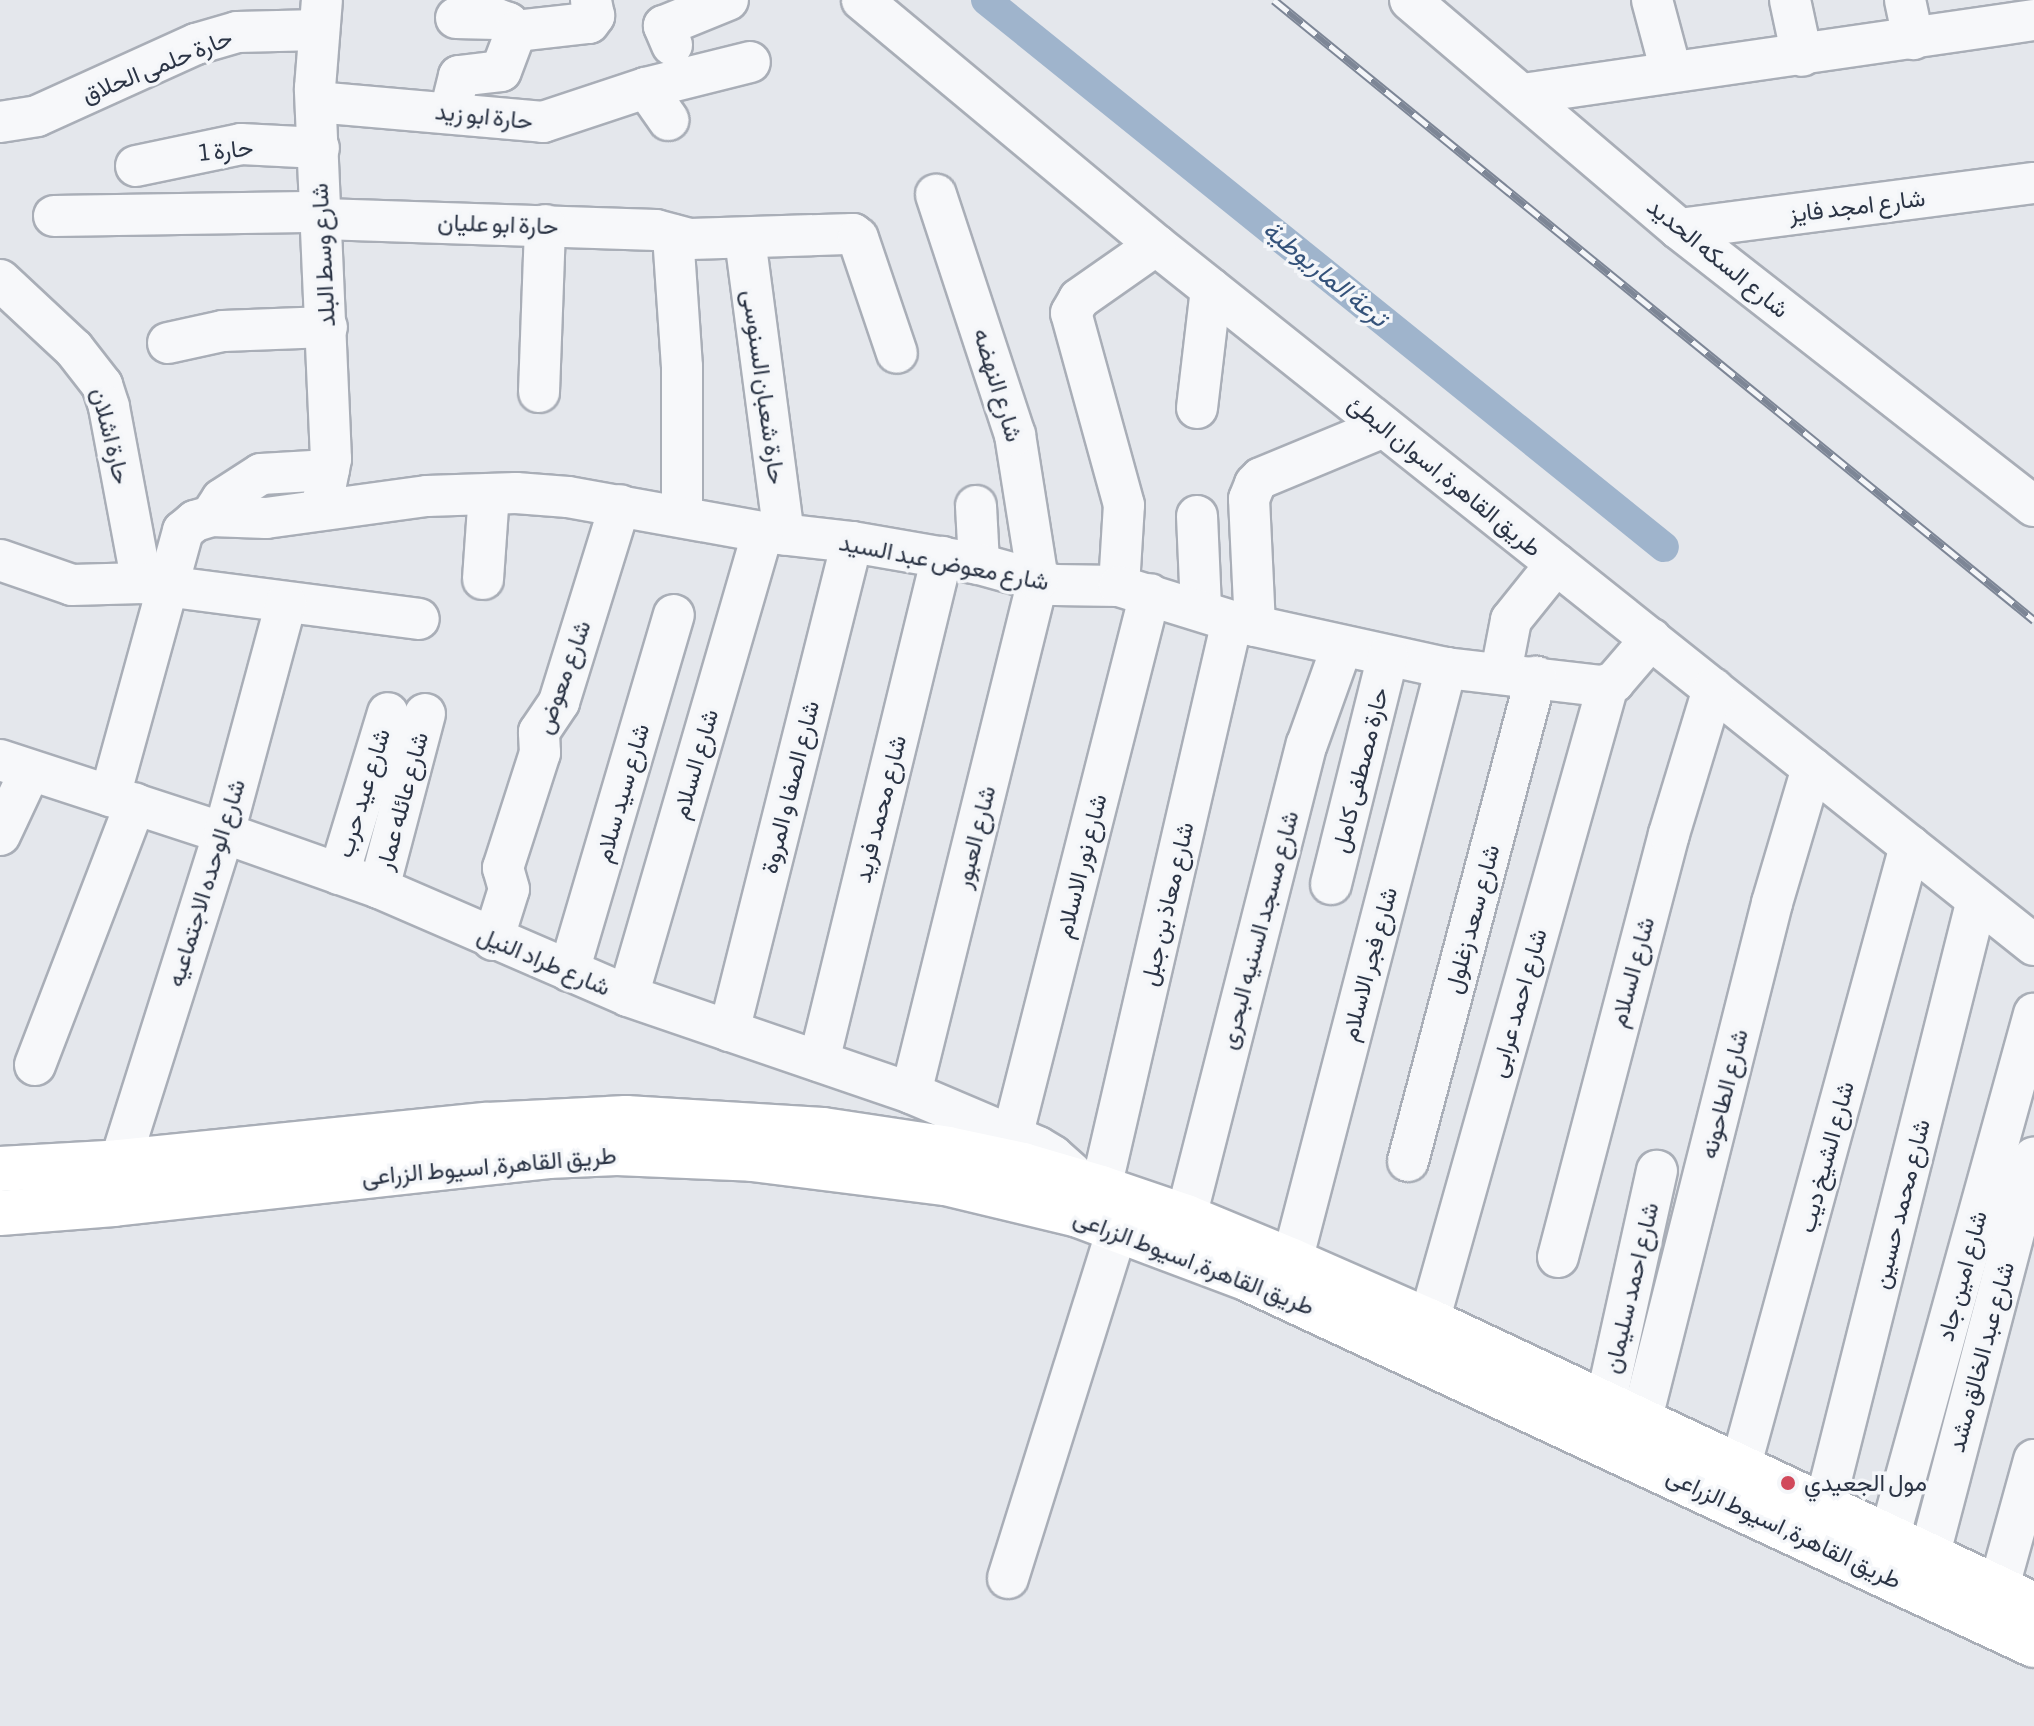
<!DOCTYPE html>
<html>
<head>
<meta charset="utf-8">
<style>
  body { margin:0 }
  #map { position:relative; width:2034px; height:1726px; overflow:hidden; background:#e4e7ec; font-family:"Asap Condensed",Vazirmatn,sans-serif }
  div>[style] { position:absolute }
  .canal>* { height:30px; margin:-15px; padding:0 15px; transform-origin:15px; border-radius:15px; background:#9fb4cc }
  .roads { filter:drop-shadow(2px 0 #a9aeb7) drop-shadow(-2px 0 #a9aeb7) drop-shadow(0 2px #a9aeb7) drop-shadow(0 -2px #a9aeb7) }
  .minor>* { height:40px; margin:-20px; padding:0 20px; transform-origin:20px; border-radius:20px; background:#f7f8fa }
  .highway>* { height:44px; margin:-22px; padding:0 22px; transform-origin:22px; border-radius:22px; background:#fff }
  .rail>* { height:9px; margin-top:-4.5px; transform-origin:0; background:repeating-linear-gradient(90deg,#f4f6f9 0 18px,#7d8696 0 36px); box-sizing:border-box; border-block:2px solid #7d8696 }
  .dots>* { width:22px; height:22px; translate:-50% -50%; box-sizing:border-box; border:4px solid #f4f6f9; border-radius:50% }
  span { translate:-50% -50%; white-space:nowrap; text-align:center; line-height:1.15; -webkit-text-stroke:7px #f4f6f9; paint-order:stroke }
  .street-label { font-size:24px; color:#2b3445 }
  .poi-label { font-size:24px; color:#2b3445 }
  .left { translate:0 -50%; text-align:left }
  .water-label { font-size:26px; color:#34527a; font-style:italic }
</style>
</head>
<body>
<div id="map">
  <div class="canal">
    <div style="left:986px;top:0;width:871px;rotate:38.9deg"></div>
  </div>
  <div class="roads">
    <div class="minor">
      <div style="left:862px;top:0;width:383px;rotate:39.8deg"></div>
      <div style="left:1156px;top:245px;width:1123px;rotate:38.56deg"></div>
      <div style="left:1410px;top:0;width:353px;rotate:40.4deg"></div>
      <div style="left:1679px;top:229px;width:450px;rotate:38deg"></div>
      <div style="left:1652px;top:0;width:73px;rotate:75deg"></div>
      <div style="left:1790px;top:0;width:57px;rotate:77.9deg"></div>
      <div style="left:1905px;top:0;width:40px;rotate:78deg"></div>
      <div style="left:456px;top:18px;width:41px;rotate:1.4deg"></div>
      <div style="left:497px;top:19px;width:12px;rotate:20deg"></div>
      <div style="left:508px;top:23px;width:12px;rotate:55deg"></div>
      <div style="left:672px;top:45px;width:21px;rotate:-113deg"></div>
      <div style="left:664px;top:26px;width:69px;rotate:-22.1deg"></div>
      <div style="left:646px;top:88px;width:39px;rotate:55deg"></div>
      <div style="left:1523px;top:94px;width:516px;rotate:-8.24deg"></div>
      <div style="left:316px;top:102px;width:228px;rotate:5deg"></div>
      <div style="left:543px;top:122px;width:108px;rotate:-18.3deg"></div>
      <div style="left:646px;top:88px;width:107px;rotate:-14deg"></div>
      <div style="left:450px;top:112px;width:37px;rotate:-76deg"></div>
      <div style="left:459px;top:76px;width:42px;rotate:-6.8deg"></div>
      <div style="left:501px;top:71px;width:43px;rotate:-69.4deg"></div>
      <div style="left:516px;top:31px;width:73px;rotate:-6.3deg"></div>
      <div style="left:589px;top:23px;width:9px;rotate:-54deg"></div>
      <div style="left:594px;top:16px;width:16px;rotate:-101deg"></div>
      <div style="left:0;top:122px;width:37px;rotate:-9deg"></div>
      <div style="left:37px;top:116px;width:175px;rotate:-24.4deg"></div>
      <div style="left:196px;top:44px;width:43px;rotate:-16.3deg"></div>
      <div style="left:237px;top:32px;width:82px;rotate:-1.4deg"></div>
      <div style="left:136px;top:166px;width:107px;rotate:-11.8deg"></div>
      <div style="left:241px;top:144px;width:78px;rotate:2.9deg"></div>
      <div style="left:54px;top:216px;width:268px;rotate:-0.9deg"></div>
      <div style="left:322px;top:219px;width:334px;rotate:1.9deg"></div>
      <div style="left:656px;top:230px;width:35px;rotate:15deg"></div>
      <div style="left:690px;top:239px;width:163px;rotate:-1.8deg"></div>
      <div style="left:853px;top:234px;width:6px;rotate:39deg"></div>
      <div style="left:858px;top:238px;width:121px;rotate:71.3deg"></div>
      <div style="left:1679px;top:229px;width:358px;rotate:-7.4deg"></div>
      <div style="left:673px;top:235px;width:132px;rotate:86.1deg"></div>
      <div style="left:682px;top:367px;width:150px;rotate:90deg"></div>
      <div style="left:745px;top:239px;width:298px;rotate:82.5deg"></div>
      <div style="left:0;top:280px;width:101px;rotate:43deg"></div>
      <div style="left:74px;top:349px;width:46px;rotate:52.1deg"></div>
      <div style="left:102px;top:385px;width:23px;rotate:72deg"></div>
      <div style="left:109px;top:407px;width:179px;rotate:79.4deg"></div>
      <div style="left:168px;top:343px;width:56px;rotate:-12.3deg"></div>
      <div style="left:223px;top:331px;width:104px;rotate:-2.2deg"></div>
      <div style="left:539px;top:392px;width:167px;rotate:-87.9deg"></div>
      <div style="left:1197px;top:408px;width:120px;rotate:-83.3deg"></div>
      <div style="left:976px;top:506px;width:58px;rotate:87deg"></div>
      <div style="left:321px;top:510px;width:52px;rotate:-78.9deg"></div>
      <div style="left:331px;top:459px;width:371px;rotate:-92.5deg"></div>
      <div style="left:315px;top:88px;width:88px;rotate:-85.5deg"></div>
      <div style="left:211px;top:516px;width:20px;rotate:-57deg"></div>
      <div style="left:222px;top:499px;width:46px;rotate:-32.7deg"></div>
      <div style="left:261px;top:474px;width:68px;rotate:-3.4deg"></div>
      <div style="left:1197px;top:516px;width:93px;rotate:87.5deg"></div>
      <div style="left:0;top:560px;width:76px;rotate:19.1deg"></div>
      <div style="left:72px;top:585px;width:70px;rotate:-1.6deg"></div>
      <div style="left:142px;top:583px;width:279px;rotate:7.4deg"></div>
      <div style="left:483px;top:579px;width:85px;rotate:-86deg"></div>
      <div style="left:1119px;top:586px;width:81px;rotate:-86.5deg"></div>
      <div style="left:1124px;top:505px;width:199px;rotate:-105.4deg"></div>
      <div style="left:1071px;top:313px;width:16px;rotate:-60deg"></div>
      <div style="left:1079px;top:299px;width:94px;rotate:-35deg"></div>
      <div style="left:1255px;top:626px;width:127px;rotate:-92.7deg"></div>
      <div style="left:1249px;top:499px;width:16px;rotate:-68deg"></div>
      <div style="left:1255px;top:484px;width:8px;rotate:-45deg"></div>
      <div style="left:1261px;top:478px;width:133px;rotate:-22.5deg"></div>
      <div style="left:1501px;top:672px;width:53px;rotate:-79.1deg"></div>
      <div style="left:1511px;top:620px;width:72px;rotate:-51.2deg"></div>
      <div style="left:0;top:760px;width:236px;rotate:18.1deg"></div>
      <div style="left:224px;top:833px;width:164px;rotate:19.5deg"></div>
      <div style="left:379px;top:888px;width:271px;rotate:23.4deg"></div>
      <div style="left:628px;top:996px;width:299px;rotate:18.9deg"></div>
      <div style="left:911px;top:1093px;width:138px;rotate:23deg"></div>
      <div style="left:1038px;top:1147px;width:17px;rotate:31deg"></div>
      <div style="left:1053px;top:1156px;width:25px;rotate:42deg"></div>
      <div style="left:110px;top:796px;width:275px;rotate:-74.6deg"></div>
      <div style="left:183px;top:531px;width:16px;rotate:-40deg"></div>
      <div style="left:195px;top:521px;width:17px;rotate:-17deg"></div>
      <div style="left:211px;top:516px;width:55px;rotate:2.1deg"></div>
      <div style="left:266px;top:518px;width:162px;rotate:-7.8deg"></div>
      <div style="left:427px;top:496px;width:89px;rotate:-1.9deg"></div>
      <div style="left:516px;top:493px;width:52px;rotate:4.4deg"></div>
      <div style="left:568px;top:497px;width:198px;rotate:10.2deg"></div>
      <div style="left:763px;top:532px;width:90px;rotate:6.4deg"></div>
      <div style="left:852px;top:542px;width:129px;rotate:9.8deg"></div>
      <div style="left:979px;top:564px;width:79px;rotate:15.4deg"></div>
      <div style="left:1055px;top:585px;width:64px;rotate:0.9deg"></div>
      <div style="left:1119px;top:586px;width:118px;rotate:17.2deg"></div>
      <div style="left:1232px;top:621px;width:219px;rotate:12.4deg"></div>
      <div style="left:1446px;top:668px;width:157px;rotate:6.6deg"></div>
      <div style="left:1602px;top:686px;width:13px;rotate:-18deg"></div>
      <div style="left:1614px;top:682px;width:57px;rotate:-49.3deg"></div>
      <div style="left:0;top:835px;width:71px;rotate:-64.9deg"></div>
      <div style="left:339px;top:874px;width:168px;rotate:-73.1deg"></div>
      <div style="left:1331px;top:884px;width:235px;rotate:-76deg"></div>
      <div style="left:379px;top:888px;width:180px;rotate:-75.2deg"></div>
      <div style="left:493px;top:940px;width:53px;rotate:-72.6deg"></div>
      <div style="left:509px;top:889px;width:22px;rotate:-106deg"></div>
      <div style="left:503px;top:868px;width:121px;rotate:-72.2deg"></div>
      <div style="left:540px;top:753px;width:21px;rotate:-93deg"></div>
      <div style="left:539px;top:732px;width:36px;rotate:-56deg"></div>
      <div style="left:559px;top:702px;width:206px;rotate:-72.8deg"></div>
      <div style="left:569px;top:971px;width:371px;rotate:-73.6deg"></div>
      <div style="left:628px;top:996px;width:483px;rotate:-73.8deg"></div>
      <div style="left:729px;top:1031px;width:504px;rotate:-75.88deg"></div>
      <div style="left:819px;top:1061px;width:519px;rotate:-76.29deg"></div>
      <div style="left:35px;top:1065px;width:280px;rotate:-69deg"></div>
      <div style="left:911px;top:1093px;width:528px;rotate:-76.1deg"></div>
      <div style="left:1038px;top:580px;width:147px;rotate:-99deg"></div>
      <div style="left:1015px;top:435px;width:253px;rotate:-108.2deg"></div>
      <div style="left:1012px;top:1137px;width:560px;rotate:-75.74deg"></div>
      <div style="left:1408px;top:1161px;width:501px;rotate:-75.19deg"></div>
      <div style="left:120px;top:1162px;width:345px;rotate:-72.5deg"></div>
      <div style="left:224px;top:833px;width:238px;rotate:-74.9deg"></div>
      <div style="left:1101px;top:1188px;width:582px;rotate:-76.99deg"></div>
      <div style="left:1186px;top:1217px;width:488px;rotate:-75.7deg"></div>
      <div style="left:1307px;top:744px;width:104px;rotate:-70.3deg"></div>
      <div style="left:1558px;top:1257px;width:437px;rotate:-75.3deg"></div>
      <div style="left:1669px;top:834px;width:152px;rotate:-73.1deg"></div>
      <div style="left:1292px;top:1261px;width:613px;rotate:-75.44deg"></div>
      <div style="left:1429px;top:1321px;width:661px;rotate:-74.28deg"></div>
      <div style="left:1605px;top:1405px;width:240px;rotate:-77.5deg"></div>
      <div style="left:1641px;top:1422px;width:535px;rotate:-75.83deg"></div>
      <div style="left:1772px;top:903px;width:141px;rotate:-73.5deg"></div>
      <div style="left:1740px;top:1468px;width:645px;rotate:-74.71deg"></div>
      <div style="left:1824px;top:1508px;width:627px;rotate:-75.88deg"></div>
      <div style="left:1889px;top:1538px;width:544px;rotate:-74.53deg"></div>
      <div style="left:1929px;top:1557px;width:413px;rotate:-75.3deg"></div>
      <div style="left:1008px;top:1578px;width:367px;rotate:-72.6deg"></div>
      <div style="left:1998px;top:1590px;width:135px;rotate:-74.5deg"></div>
    </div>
    <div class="highway">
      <div style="left:0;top:1169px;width:120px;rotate:-3.3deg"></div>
      <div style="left:120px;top:1162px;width:369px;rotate:-5.8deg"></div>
      <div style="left:487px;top:1125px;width:139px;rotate:-2.9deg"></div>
      <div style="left:626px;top:1118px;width:197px;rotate:3.5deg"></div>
      <div style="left:823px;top:1130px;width:126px;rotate:8.6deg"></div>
      <div style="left:948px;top:1149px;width:77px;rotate:12deg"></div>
      <div style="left:1023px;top:1165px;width:81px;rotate:16.4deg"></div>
      <div style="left:1101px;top:1188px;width:90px;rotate:18.8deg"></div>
      <div style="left:1186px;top:1217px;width:115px;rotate:22.5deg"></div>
      <div style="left:1292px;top:1261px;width:150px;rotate:23.7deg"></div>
      <div style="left:1429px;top:1321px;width:668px;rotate:25.15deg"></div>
      <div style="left:0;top:1213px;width:114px;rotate:-4.5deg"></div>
      <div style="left:114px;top:1204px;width:437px;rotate:-6.3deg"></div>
      <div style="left:548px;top:1156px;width:69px;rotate:-2.5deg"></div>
      <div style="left:617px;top:1153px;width:135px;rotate:2.5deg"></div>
      <div style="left:752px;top:1159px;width:195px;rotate:7.1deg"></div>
      <div style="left:946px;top:1183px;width:136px;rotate:13.6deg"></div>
      <div style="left:1078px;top:1215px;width:182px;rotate:20.6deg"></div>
      <div style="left:1248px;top:1279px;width:867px;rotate:24.97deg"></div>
    </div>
  </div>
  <div class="rail">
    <div style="left:1274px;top:0;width:981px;rotate:39.21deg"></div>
  </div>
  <div class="dots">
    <div style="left:1788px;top:1483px;background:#d1495b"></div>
  </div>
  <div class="street-label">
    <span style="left:157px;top:66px;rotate:-22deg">حارة حلمى الحلاق</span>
    <span style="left:484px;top:116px;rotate:6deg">حارة ابو زيد</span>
    <span style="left:226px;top:150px;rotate:-6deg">حارة 1</span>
    <span style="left:1857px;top:206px;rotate:-7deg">شارع امجد فايز</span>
    <span style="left:498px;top:224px;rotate:2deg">حارة ابو عليان</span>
    <span style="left:323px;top:255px;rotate:-93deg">شارع وسط البلد</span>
    <span style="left:1718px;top:258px;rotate:39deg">شارع السكه الحديد</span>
    <span style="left:998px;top:385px;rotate:73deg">شارع النهضه</span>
    <span style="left:764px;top:387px;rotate:82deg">حارة شعبان السنوسى</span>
    <span style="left:111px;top:436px;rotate:76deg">حارة اشلان</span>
    <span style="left:1445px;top:476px;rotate:39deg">طريق القاهرة, اسوان البطئ</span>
    <span style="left:944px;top:562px;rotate:11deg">شارع معوض عبد السيد</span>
    <span style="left:563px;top:677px;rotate:-70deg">شارع معوض</span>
    <span style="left:695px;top:764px;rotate:-74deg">شارع السلام</span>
    <span style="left:1360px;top:770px;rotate:-76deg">حارة مصطفى كامل</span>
    <span style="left:790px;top:787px;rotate:-76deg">شارع الصفا و المروة</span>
    <span style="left:363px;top:793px;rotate:-73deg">شارع عيد حرب</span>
    <span style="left:622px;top:793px;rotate:-74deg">شارع سيد سلام</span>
    <span style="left:402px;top:801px;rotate:-75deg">شارع عائله عمار</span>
    <span style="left:880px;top:809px;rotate:-76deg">شارع محمد فريد</span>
    <span style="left:975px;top:837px;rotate:-76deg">شارع العبور</span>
    <span style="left:1081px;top:866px;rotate:-76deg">شارع نور الاسلام</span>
    <span style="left:206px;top:883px;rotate:-73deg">شارع الوحده الاجتماعيه</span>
    <span style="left:1167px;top:904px;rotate:-77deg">شارع معاذ بن جبل</span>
    <span style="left:1472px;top:919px;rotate:-75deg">شارع سعد زغلول</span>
    <span style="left:1259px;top:930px;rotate:-75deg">شارع مسجد السنيه البحرى</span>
    <span style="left:544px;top:961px;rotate:23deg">شارع طراد النيل</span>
    <span style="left:1369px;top:964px;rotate:-75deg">شارع فجر الاسلام</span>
    <span style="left:1632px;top:972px;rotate:-75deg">شارع السلام</span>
    <span style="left:1518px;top:1003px;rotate:-74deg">شارع احمد عرابى</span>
    <span style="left:1724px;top:1094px;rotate:-76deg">شارع الطاحونه</span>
    <span style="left:1826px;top:1157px;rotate:-75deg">شارع الشيخ ديب</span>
    <span style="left:489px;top:1166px;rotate:-5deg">طريق القاهرة, اسيوط الزراعى</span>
    <span style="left:1901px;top:1204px;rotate:-76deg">شارع محمد حسين</span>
    <span style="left:1194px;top:1262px;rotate:21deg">طريق القاهرة, اسيوط الزراعى</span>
    <span style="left:1962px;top:1276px;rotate:-75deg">شارع امين جاد</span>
    <span style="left:1631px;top:1288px;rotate:-77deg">شارع احمد سليمان</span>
    <span style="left:1981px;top:1357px;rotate:-75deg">شارع عبد الخالق مشد</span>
    <span style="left:1784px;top:1528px;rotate:25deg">طريق القاهرة, اسيوط الزراعى</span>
  </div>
  <div class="poi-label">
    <span class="left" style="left:1804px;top:1483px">مول الجعيدي</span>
  </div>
  <div class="water-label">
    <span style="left:1325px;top:274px;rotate:39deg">ترعة الماريوطية</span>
  </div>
</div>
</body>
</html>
